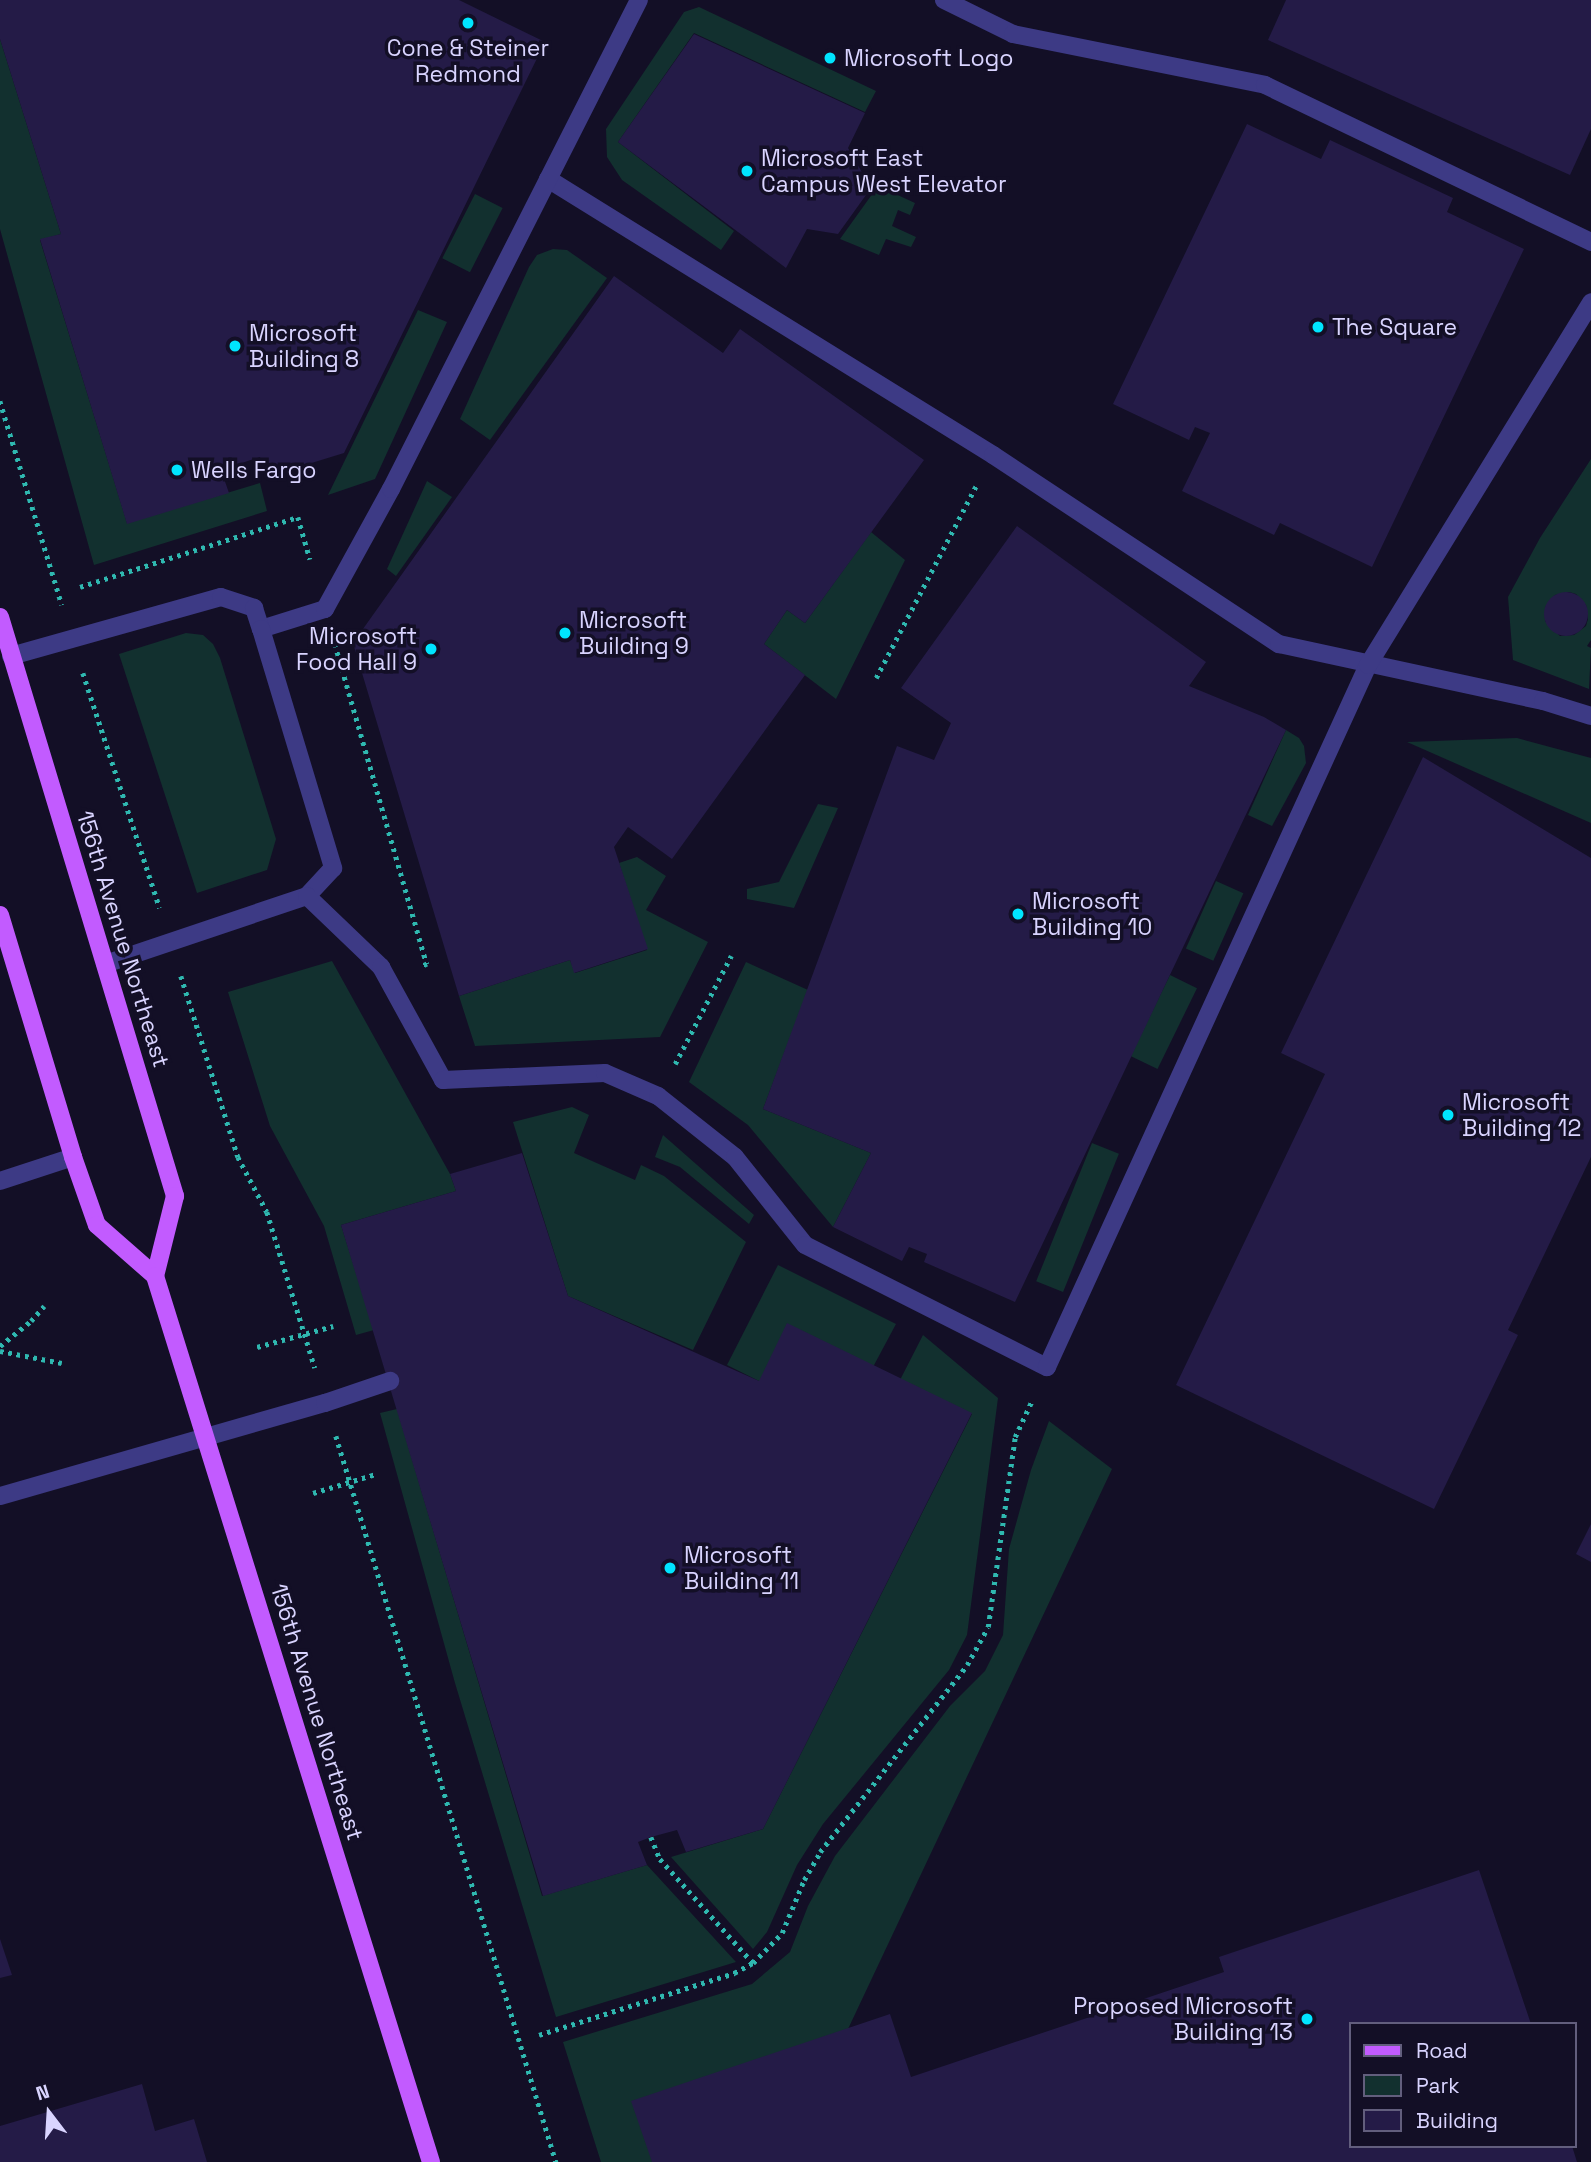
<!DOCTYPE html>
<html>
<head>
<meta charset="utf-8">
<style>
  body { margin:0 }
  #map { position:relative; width:1591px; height:2162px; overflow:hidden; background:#130f26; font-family:"Space Grotesk",sans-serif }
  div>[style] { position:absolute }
  .green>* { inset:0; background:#12302f; transform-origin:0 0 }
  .building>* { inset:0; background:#241b47 }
  .round { border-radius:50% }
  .path>* { height:4.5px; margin-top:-2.25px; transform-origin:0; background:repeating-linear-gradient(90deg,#2fb8b0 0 3.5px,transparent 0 8.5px) }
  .minor>* { height:18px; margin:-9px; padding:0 9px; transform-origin:9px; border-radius:9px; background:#3d3a85 }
  .major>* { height:18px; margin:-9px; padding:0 9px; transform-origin:9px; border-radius:9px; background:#c25bff }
  .dots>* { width:19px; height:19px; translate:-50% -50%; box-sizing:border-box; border:4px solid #130f26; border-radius:50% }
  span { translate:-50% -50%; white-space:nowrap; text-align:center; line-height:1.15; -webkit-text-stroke:7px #130f26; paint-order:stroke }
  .poi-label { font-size:23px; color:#d9d4ff }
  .left { translate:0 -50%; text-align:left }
  .right { translate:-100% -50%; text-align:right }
  .street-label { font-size:23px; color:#d9d4ff }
  .legend { position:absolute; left:1349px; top:2022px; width:228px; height:126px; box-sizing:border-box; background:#130f26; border:2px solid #625e7d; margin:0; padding:9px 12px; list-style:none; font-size:21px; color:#d9d4ff }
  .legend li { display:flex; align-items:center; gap:14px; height:35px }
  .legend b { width:35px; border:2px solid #625e7d }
  .north { position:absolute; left:14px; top:2078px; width:70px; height:70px; -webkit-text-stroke:5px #130f26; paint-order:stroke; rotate:343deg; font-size:19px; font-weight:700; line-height:28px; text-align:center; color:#d9d4ff }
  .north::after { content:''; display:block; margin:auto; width:24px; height:32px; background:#d9d4ff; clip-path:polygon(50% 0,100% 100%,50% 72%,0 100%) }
</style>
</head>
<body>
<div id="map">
  <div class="green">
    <div style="clip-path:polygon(699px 7px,876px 91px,865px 112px,694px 33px,618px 142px,734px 231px,721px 250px,622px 180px,607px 157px,606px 129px,684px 12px)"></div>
    <div style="clip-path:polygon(0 39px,61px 234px,40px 240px,127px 523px,260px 483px,267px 511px,94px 565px,0 229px)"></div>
    <div style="clip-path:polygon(878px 186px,915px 203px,910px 215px,898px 210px,892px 226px,916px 237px,911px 247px,886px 239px,879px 255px,840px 239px)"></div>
    <div style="left:475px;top:194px;width:31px;height:72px;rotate:27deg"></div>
    <div style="clip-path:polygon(553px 249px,567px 250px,607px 278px,490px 440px,460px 419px,529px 267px,537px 255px)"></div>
    <div style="clip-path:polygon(418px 310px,447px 322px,375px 479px,328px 495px)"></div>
    <div style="clip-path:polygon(evenodd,1591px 459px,1591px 640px,1587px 646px,1591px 648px,1589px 689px,1513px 660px,1508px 597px,1540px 538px,1591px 459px,1569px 592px,1576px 594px,1586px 605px,1588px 619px,1586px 626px,1574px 635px,1560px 636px,1545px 621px,1546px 606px,1555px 595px,1569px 592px)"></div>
    <div style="clip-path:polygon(427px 481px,452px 497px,396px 576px,387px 569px)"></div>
    <div style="clip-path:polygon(871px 532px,905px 560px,836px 699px,764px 644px,787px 610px,805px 623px)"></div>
    <div style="clip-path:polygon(186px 633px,203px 635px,213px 644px,220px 658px,276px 839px,267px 870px,197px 893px,119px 654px)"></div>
    <div style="clip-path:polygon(1286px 730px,1299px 738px,1304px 746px,1306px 763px,1272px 826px,1248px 815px)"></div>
    <div style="clip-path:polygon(1517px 738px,1591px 758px,1591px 823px,1407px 742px)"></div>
    <div style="clip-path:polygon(818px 804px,838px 808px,794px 908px,747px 899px,747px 889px,779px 882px)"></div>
    <div style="clip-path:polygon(637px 857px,666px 876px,646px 910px,708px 942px,660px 1037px,475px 1046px,459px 996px,570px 960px,575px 973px,647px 950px,619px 863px)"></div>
    <div style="left:1216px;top:881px;width:30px;height:74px;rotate:24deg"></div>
    <div style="clip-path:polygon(332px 961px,450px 1174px,456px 1191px,341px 1225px,374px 1330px,356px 1335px,324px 1226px,270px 1126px,228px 992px)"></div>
    <div style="clip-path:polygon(746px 962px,808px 990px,763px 1109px,871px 1153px,833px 1227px,748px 1125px,689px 1082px)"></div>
    <div style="left:1170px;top:975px;width:30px;height:90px;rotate:26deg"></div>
    <div style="clip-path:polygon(572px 1107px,589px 1115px,574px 1153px,635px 1180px,641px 1165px,664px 1176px,746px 1242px,693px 1350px,568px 1296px,513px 1122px)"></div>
    <div style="clip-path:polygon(663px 1135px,754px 1215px,749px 1224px,680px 1167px,655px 1157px)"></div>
    <div style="left:1092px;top:1143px;width:29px;height:149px;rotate:22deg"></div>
    <div style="clip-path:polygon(778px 1265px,896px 1324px,873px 1367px,759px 1381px,727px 1365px)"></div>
    <div style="clip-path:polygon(923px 1335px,998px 1398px,967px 1635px,949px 1670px,823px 1824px,797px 1865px,767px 1932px,753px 1949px,671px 1857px,763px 1829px,972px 1414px,900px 1380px)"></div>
    <div style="clip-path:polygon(397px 1409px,542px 1896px,647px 1865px,736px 1962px,556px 2017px,455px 1683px,380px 1413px)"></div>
    <div style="clip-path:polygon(1049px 1421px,1112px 1469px,840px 2046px,681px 2162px,601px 2162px,563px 2042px,752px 1984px,790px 1952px,808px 1906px,835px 1856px,950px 1706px,985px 1671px,1003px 1635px,1009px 1549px,1031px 1470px)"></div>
  </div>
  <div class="building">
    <div style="clip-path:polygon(0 0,459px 0,545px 42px,344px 453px,266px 477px,260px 457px,221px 470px,229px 493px,127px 524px,40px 239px,61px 234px,0 39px)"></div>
    <div style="clip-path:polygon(1286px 0,1591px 0,1591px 129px,1570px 175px,1268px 40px)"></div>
    <div style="clip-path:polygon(694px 34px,865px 113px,848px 148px,871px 188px,838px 234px,807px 229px,786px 268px,618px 142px)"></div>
    <div style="clip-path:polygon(1247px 124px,1321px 159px,1330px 140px,1453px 198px,1447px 212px,1524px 249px,1372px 567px,1280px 523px,1274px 535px,1182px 491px,1210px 433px,1195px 427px,1189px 440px,1113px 404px)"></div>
    <div style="clip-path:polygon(614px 276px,723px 353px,740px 329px,924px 460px,805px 623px,787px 610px,764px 644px,805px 675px,672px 859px,628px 827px,614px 847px,648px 949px,574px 973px,570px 960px,459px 996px,353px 643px)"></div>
    <div style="clip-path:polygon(1017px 526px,1206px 662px,1189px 686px,1264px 717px,1286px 730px,1015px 1302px,924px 1262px,927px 1254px,909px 1247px,902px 1261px,833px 1227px,871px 1153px,763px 1109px,897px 746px,934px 760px,951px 723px,901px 688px)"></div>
    <div class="round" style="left:1544px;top:592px;width:44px;height:44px"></div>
    <div style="clip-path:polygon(1423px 757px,1591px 858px,1591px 1157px,1508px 1330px,1518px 1335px,1434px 1509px,1176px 1385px,1325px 1074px,1281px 1053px)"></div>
    <div style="clip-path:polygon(522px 1153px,568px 1296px,759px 1381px,787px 1323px,972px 1413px,763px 1829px,686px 1852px,677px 1830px,651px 1837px,638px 1842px,647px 1865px,543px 1896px,341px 1225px,456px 1191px,450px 1174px)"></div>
    <div style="clip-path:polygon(1591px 1524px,1591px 1562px,1576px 1554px)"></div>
    <div style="clip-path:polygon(1479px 1870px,1531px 2024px,1351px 2024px,1351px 2146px,1572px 2146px,1577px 2162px,652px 2162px,631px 2101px,890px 2014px,911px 2077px,1224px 1972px,1219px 1957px)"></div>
    <div style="clip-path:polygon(0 1939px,12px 1975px,0 1978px)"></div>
    <div style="clip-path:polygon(142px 2084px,155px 2131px,194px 2119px,207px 2162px,0 2162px,0 2126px)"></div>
  </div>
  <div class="path">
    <div style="left:0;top:401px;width:213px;rotate:73.1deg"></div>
    <div style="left:80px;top:587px;width:229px;rotate:-17.8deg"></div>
    <div style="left:298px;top:517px;width:44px;rotate:74.1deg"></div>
    <div style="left:335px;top:644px;width:333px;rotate:74deg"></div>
    <div style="left:427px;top:964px;width:4px;rotate:153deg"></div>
    <div style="left:83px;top:673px;width:247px;rotate:71.9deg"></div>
    <div style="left:876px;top:678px;width:216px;rotate:-62.5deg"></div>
    <div style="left:181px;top:976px;width:190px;rotate:72.5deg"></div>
    <div style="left:238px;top:1157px;width:62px;rotate:62.2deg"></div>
    <div style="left:267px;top:1212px;width:163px;rotate:72.9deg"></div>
    <div style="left:675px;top:1064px;width:122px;rotate:-62.6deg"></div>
    <div style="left:0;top:1346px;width:40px;rotate:-39deg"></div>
    <div style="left:31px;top:1321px;width:20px;rotate:-49deg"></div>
    <div style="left:257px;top:1347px;width:79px;rotate:-15.4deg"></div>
    <div style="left:0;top:1351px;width:63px;rotate:11deg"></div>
    <div style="left:336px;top:1436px;width:759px;rotate:73.14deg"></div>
    <div style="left:313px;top:1493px;width:66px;rotate:-16.8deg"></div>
    <div style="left:651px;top:1837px;width:24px;rotate:68deg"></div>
    <div style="left:660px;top:1859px;width:140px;rotate:48.2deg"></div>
    <div style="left:539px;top:2035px;width:205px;rotate:-17.6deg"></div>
    <div style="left:734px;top:1973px;width:21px;rotate:-28deg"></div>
    <div style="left:753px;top:1963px;width:42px;rotate:-46deg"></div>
    <div style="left:782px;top:1933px;width:57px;rotate:-67.5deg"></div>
    <div style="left:804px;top:1880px;width:32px;rotate:-60deg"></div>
    <div style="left:820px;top:1852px;width:238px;rotate:-51.8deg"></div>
    <div style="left:967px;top:1665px;width:43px;rotate:-61.1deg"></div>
    <div style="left:988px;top:1627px;width:192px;rotate:-81.9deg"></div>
    <div style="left:1015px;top:1437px;width:40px;rotate:-65deg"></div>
  </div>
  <div class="minor">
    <div style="left:944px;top:0;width:77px;rotate:26.2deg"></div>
    <div style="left:1013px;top:34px;width:257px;rotate:11.4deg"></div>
    <div style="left:1265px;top:85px;width:362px;rotate:25.7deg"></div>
    <div style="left:548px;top:179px;width:524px;rotate:31.81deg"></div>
    <div style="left:993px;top:455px;width:343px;rotate:33.5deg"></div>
    <div style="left:1279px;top:644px;width:270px;rotate:12.2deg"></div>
    <div style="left:1543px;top:701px;width:50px;rotate:17.4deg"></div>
    <div style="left:261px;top:629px;width:67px;rotate:-17.4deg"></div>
    <div style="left:325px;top:609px;width:137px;rotate:-61.2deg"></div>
    <div style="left:391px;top:489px;width:548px;rotate:-63.11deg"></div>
    <div style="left:11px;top:656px;width:218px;rotate:-15.7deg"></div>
    <div style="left:221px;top:597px;width:35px;rotate:18deg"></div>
    <div style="left:254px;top:608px;width:22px;rotate:72deg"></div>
    <div style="left:261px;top:629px;width:250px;rotate:73.2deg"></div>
    <div style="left:333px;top:868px;width:38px;rotate:133deg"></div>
    <div style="left:307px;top:896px;width:213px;rotate:161.4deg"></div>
    <div style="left:307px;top:896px;width:103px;rotate:43.8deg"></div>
    <div style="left:381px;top:967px;width:129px;rotate:61.2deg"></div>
    <div style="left:443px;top:1080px;width:162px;rotate:-2.5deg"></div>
    <div style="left:605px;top:1073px;width:58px;rotate:23.5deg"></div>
    <div style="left:658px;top:1096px;width:98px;rotate:38.4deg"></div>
    <div style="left:735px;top:1157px;width:112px;rotate:51.5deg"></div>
    <div style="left:805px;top:1245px;width:271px;rotate:26.8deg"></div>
    <div style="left:1047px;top:1367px;width:772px;rotate:-65.43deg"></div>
    <div style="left:1368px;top:665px;width:426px;rotate:-58.4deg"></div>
    <div style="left:0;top:1181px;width:77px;rotate:-18.2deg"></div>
    <div style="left:0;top:1496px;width:338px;rotate:-16deg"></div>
    <div style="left:325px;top:1403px;width:69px;rotate:-18.7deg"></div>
  </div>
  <div class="major">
    <div style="left:0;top:617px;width:605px;rotate:73.18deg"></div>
    <div style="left:175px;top:1196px;width:82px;rotate:104deg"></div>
    <div style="left:0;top:915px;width:253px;rotate:73.2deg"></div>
    <div style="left:73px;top:1157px;width:72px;rotate:70.6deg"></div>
    <div style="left:97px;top:1225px;width:77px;rotate:41.3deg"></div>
    <div style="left:155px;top:1276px;width:928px;rotate:72.7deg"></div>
  </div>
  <div class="dots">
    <div style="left:468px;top:23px;background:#00e5ff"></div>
    <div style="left:830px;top:58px;background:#00e5ff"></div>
    <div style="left:747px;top:171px;background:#00e5ff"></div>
    <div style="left:1318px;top:327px;background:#00e5ff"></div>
    <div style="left:235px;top:346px;background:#00e5ff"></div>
    <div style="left:177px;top:470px;background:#00e5ff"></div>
    <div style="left:565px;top:633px;background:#00e5ff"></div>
    <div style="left:431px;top:649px;background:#00e5ff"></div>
    <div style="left:1018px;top:914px;background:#00e5ff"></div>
    <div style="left:1448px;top:1115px;background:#00e5ff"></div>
    <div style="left:670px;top:1568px;background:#00e5ff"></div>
    <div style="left:1307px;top:2019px;background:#00e5ff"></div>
  </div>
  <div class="poi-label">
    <span style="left:468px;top:61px">Cone &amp; Steiner<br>Redmond</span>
    <span class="left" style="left:844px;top:58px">Microsoft Logo</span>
    <span class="left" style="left:761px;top:171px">Microsoft East<br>Campus West Elevator</span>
    <span class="left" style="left:1332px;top:327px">The Square</span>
    <span class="left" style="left:249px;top:346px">Microsoft<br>Building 8</span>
    <span class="left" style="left:191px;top:470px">Wells Fargo</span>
    <span class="left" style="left:579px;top:633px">Microsoft<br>Building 9</span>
    <span class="right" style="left:417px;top:649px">Microsoft<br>Food Hall 9</span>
    <span class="left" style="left:1032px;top:914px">Microsoft<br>Building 10</span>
    <span class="left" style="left:1462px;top:1115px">Microsoft<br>Building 12</span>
    <span class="left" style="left:684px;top:1568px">Microsoft<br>Building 11</span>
    <span class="right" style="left:1293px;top:2019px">Proposed Microsoft<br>Building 13</span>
  </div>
  <div class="street-label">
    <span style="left:123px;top:939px;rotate:73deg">156th Avenue Northeast</span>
    <span style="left:317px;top:1712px;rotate:73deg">156th Avenue Northeast</span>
  </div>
  <ul class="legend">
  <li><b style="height:9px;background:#c25bff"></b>Road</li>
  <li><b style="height:19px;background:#12302f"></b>Park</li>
  <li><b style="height:19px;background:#241b47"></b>Building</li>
  </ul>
  <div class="north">N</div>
</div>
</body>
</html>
